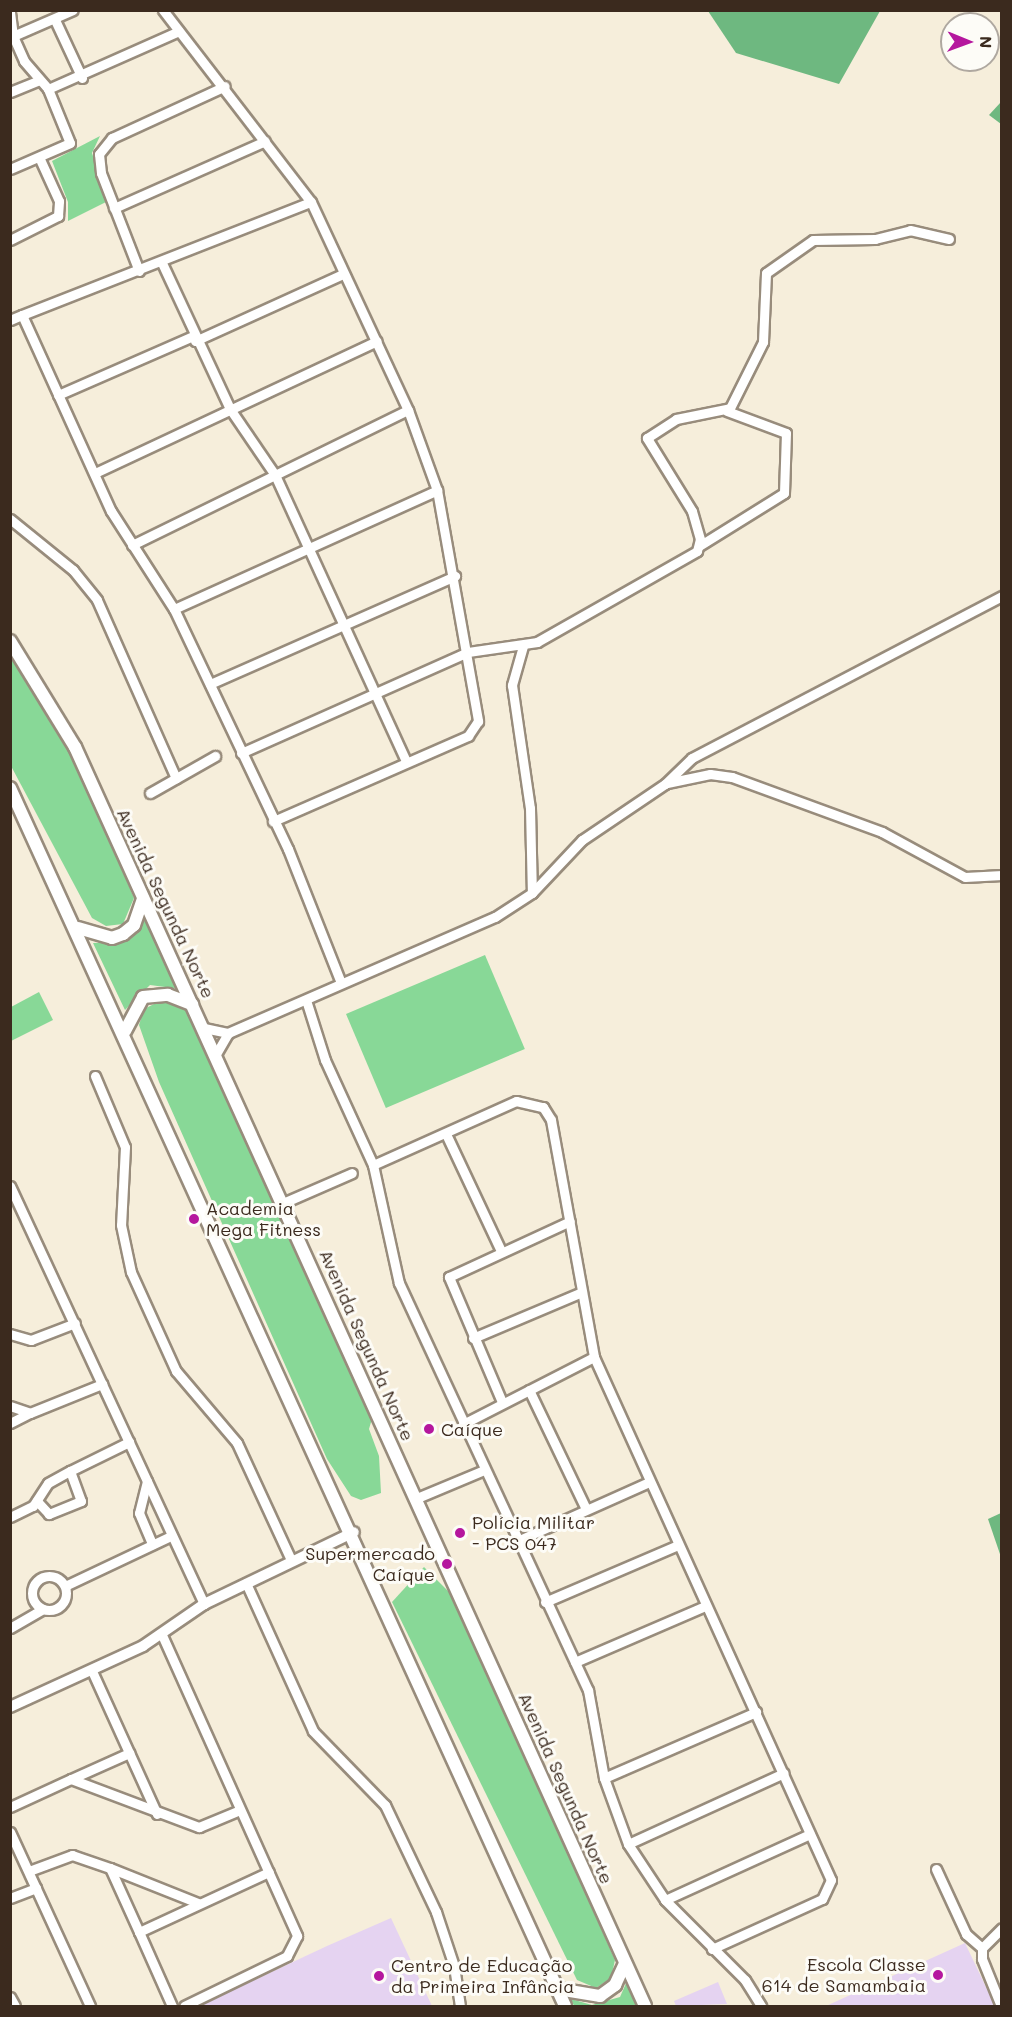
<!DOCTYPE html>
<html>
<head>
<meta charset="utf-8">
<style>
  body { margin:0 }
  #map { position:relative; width:1012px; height:2017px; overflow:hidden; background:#f6eedb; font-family:Mali,sans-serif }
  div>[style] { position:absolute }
  .built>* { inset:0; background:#e5d3f1 }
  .green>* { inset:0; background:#88d897; transform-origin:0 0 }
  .forest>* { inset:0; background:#6eb880 }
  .roads { filter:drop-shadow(2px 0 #988c7c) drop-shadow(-2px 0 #988c7c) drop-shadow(0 2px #988c7c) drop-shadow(0 -2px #988c7c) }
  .minor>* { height:9px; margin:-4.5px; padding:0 4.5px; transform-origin:4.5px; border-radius:4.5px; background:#fff }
  .minor>.ring { margin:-4.5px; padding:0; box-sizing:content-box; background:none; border:9px solid #fff; border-radius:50% }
  .tertiary>* { height:10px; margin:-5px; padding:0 5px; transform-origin:5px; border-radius:5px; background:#fff }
  .secondary>* { height:12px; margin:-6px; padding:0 6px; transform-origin:6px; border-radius:6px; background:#fff }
  .dots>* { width:16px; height:16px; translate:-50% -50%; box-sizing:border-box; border:3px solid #fdfcf7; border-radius:50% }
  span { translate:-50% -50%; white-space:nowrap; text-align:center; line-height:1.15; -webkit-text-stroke:6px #fdfcf7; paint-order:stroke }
  .street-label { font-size:18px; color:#3b2a1e }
  .poi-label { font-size:18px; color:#3b2a1e }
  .left { translate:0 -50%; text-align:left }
  .right { translate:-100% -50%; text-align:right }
  .frame { position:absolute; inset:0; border:12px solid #3b2a1e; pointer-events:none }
  .north { position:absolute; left:940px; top:12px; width:60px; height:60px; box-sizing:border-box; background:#fdfcf7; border:2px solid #afa8a0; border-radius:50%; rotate:91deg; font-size:16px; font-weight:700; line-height:24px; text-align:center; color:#3b2a1e }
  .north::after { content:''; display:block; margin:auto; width:21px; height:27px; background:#b5179e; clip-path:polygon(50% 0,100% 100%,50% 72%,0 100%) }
</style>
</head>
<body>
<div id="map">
  <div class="built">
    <div style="clip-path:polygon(391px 1918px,432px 2006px,199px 2006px,327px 1946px)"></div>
    <div style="clip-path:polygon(965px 1943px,995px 2006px,826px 2006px)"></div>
    <div style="clip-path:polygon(718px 1982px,727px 2004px,676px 2006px,674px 2001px)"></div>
  </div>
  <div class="green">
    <div style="clip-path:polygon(100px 136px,92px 153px,108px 201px,68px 221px,68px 202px,52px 161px)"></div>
    <div style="clip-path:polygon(10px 646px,72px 750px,134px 898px,123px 924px,106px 926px,92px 918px,11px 766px)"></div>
    <div style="clip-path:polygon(145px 917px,180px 989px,150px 985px,125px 1010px,93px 943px,124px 942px)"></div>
    <div style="left:485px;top:955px;width:102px;height:151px;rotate:67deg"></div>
    <div style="clip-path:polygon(39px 992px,53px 1020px,11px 1041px,11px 1007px)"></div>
    <div style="clip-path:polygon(168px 997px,189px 1007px,374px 1412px,369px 1429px,379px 1456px,381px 1493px,361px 1500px,351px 1496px,327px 1459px,159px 1082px,139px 1025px,144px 1009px)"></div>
    <div style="clip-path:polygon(424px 1567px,455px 1598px,615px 1960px,611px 1978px,596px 1988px,577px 1980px,392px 1602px)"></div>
    <div style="clip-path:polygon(627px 1981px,640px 2006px,574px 2006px,571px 1999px,592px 2005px,620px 1997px)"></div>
  </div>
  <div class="forest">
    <div style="clip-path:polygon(708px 11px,880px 11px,839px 84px,736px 53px)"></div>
    <div style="clip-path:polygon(1001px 102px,1001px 124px,989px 115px)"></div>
    <div style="clip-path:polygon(1001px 1513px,1001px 1557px,988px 1519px)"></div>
  </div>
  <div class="roads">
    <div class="minor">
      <div style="left:163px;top:10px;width:242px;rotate:52.4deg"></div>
      <div style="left:311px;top:202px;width:230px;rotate:65deg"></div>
      <div style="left:408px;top:410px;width:85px;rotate:70.1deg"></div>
      <div style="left:437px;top:490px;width:235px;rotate:79.9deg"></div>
      <div style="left:478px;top:721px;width:18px;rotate:124deg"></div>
      <div style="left:468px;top:736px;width:213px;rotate:156.4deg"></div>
      <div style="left:10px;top:12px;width:24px;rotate:83deg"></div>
      <div style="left:13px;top:36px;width:27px;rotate:66deg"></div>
      <div style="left:24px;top:61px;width:37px;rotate:49deg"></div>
      <div style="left:48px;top:89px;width:58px;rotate:67.8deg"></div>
      <div style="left:70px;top:143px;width:65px;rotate:156.6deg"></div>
      <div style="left:55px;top:20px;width:64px;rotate:65deg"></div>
      <div style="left:13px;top:36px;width:65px;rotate:-23.4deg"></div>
      <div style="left:48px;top:89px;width:143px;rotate:-23.9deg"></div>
      <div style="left:10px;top:92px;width:31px;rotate:-22deg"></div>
      <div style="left:114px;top:208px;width:165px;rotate:-23.9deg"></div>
      <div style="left:10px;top:240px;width:54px;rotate:-26.6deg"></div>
      <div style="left:58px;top:216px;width:15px;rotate:-86deg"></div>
      <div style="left:59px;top:201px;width:48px;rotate:-114.4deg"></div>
      <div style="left:162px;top:263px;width:161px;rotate:65deg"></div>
      <div style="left:230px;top:409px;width:80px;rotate:55.7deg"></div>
      <div style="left:275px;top:475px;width:315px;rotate:65.4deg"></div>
      <div style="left:139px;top:271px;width:105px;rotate:-111.2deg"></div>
      <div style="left:101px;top:173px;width:19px;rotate:-96deg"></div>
      <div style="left:99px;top:154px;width:21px;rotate:-51deg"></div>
      <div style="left:112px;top:138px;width:124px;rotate:-24.7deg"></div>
      <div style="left:22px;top:315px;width:310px;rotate:-21.4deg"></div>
      <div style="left:10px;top:320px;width:13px;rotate:-23deg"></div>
      <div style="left:22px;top:315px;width:215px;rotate:65.6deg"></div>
      <div style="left:111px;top:511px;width:117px;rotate:57.3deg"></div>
      <div style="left:174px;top:609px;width:266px;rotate:64.6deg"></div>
      <div style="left:288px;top:849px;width:144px;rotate:68.4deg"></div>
      <div style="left:195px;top:341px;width:162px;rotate:-24.4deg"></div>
      <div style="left:58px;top:395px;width:147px;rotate:-23.6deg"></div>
      <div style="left:95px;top:473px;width:311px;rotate:-25.1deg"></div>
      <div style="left:10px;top:519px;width:81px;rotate:39deg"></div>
      <div style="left:73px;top:570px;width:38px;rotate:51deg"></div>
      <div style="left:97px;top:600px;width:195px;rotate:66.1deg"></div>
      <div style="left:132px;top:545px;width:307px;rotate:-26.1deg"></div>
      <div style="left:699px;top:546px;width:100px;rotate:-31.9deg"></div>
      <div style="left:784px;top:493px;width:60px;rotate:-88.1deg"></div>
      <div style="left:786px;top:433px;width:63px;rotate:-159.6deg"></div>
      <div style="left:174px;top:609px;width:289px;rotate:-24.3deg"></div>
      <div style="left:523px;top:646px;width:41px;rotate:105.8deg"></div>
      <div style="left:512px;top:685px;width:124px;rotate:81.7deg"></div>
      <div style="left:530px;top:808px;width:85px;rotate:88.7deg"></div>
      <div style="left:210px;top:684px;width:268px;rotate:-23.8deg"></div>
      <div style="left:241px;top:753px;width:248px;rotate:-24deg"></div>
      <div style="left:468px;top:652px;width:70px;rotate:-8.2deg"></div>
      <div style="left:537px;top:642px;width:184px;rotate:-29.6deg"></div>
      <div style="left:697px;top:551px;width:12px;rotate:-76deg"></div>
      <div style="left:700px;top:539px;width:29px;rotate:-106deg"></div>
      <div style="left:692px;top:511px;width:86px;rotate:-121.7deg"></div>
      <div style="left:647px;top:438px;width:35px;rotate:-33deg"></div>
      <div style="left:676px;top:419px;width:55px;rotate:-11.5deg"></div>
      <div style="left:730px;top:408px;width:74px;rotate:-63.4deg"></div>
      <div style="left:763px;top:342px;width:69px;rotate:-87.5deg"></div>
      <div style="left:766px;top:273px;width:57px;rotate:-35.1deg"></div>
      <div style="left:813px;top:240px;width:62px;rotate:-0.9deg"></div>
      <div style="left:875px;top:239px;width:36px;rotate:-14deg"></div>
      <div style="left:910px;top:230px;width:40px;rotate:13deg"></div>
      <div style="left:667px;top:783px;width:44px;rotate:-11.8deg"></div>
      <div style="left:710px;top:774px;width:22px;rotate:8deg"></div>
      <div style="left:732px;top:777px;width:160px;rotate:20.1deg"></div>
      <div style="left:882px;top:832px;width:94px;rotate:28.5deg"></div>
      <div style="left:965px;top:877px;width:37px;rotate:-3deg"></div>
      <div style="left:150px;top:793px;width:75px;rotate:-29.6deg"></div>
      <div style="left:306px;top:1000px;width:63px;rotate:72.4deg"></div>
      <div style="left:325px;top:1060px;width:115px;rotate:65.4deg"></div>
      <div style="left:373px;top:1165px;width:121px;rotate:77.6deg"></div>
      <div style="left:399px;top:1283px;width:449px;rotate:65.1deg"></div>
      <div style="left:588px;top:1690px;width:89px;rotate:79.7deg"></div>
      <div style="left:604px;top:1778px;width:70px;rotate:70deg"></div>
      <div style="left:628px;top:1844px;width:67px;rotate:56.5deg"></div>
      <div style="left:665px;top:1900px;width:113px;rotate:45deg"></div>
      <div style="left:745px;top:1980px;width:31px;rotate:58deg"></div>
      <div style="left:204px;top:1028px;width:25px;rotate:12deg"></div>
      <div style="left:228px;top:1033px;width:291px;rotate:-23.5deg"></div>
      <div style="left:495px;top:917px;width:44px;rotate:-33deg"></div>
      <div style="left:532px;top:893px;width:73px;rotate:-46.7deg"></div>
      <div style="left:582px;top:840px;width:100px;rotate:-34deg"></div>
      <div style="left:665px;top:784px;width:37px;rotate:-44deg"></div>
      <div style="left:692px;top:758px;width:350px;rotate:-27.6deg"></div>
      <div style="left:216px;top:1054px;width:24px;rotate:-60deg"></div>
      <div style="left:95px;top:1076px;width:77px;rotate:67.1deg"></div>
      <div style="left:125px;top:1147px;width:78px;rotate:92.9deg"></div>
      <div style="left:121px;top:1225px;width:48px;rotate:78deg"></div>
      <div style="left:131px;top:1272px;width:109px;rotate:65.6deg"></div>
      <div style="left:176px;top:1371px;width:94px;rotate:49.7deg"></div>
      <div style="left:237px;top:1443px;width:129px;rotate:65.2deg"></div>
      <div style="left:446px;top:1134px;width:129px;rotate:64.8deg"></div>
      <div style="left:373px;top:1165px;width:157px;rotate:-24.1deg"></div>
      <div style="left:516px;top:1101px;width:28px;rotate:13deg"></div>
      <div style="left:543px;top:1107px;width:15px;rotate:58deg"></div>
      <div style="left:551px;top:1120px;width:241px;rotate:79.7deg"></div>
      <div style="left:594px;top:1357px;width:574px;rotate:65.62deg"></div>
      <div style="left:831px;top:1880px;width:21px;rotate:115deg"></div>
      <div style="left:822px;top:1899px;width:121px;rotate:155.6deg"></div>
      <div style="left:10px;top:1186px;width:461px;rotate:65.1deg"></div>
      <div style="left:283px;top:1203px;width:75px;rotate:-23.5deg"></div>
      <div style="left:10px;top:1334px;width:22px;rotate:16deg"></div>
      <div style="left:31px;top:1340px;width:47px;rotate:-21.1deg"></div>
      <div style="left:473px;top:1338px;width:118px;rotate:-22.9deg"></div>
      <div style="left:529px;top:1390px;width:132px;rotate:64.4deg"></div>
      <div style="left:502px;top:1402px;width:136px;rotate:-113deg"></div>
      <div style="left:449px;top:1277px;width:133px;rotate:-24.8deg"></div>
      <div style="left:10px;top:1406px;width:21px;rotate:19deg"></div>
      <div style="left:30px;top:1413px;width:78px;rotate:-21.9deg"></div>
      <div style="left:10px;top:1423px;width:22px;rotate:-27deg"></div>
      <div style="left:463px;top:1424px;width:147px;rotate:-27.1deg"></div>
      <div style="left:70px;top:1471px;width:66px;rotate:-26.2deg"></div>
      <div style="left:147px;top:1481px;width:33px;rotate:104deg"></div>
      <div style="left:139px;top:1513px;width:34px;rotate:67deg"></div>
      <div style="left:417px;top:1498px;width:73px;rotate:-22.7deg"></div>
      <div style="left:10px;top:1517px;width:25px;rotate:-26deg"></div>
      <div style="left:33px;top:1506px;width:27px;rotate:-57deg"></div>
      <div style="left:48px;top:1483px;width:25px;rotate:-29deg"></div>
      <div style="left:70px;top:1471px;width:32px;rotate:70deg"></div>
      <div style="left:81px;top:1501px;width:35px;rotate:158deg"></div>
      <div style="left:49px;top:1514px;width:18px;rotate:-133deg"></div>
      <div style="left:517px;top:1541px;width:145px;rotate:-24.1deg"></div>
      <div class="ring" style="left:32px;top:1576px;width:25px;height:25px"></div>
      <div style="left:246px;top:1583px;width:162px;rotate:65.6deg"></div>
      <div style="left:313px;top:1731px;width:103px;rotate:45.8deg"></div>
      <div style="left:385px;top:1805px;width:119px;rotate:64.5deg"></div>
      <div style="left:436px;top:1912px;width:57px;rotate:71.6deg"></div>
      <div style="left:454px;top:1966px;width:40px;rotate:81.5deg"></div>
      <div style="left:65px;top:1586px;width:117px;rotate:-25.3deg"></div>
      <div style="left:545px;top:1602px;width:145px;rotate:-23.2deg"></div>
      <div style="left:10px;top:1628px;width:38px;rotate:-30deg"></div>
      <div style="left:162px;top:1635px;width:330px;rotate:65.8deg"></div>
      <div style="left:297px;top:1936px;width:22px;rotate:117deg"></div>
      <div style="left:287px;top:1956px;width:114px;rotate:154.1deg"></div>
      <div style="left:575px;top:1662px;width:142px;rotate:-23.3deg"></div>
      <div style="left:92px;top:1671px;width:157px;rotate:65.6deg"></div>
      <div style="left:604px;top:1778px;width:166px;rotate:-23.5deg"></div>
      <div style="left:71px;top:1779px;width:64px;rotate:-24.1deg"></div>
      <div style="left:10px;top:1807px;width:67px;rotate:-24.7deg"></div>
      <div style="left:71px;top:1779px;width:137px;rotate:20.6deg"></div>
      <div style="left:199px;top:1827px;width:44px;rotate:-22.5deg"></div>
      <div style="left:10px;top:1832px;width:192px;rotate:65.3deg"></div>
      <div style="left:628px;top:1844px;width:171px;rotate:-24.5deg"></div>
      <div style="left:110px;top:1868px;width:95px;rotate:21.7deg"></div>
      <div style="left:936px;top:1869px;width:72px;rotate:65.2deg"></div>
      <div style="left:966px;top:1934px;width:21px;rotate:41deg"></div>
      <div style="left:29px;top:1871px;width:46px;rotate:-20.4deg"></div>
      <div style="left:72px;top:1855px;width:40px;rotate:18.9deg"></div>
      <div style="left:110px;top:1868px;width:70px;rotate:65.6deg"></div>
      <div style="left:10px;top:1898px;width:28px;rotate:-21deg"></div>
      <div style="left:665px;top:1900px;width:159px;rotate:-24.5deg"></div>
      <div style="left:10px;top:1997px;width:10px;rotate:61deg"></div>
      <div style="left:172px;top:2006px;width:81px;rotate:-114deg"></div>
      <div style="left:139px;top:1932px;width:143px;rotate:-24.8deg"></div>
      <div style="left:1001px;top:2006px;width:51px;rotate:-112deg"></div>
      <div style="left:982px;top:1959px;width:11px;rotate:-90deg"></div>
      <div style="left:982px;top:1948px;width:28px;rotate:-45deg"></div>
    </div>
    <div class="tertiary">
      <div style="left:10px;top:1707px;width:146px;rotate:-24.6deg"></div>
      <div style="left:143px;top:1646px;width:74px;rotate:-34.5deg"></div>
      <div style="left:204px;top:1604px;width:166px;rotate:-25.6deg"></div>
    </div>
    <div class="secondary">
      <div style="left:10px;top:641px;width:124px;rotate:58.5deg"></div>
      <div style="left:75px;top:747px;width:1382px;rotate:65.64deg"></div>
      <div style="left:10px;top:788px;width:1338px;rotate:65.5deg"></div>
      <div style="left:78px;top:928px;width:35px;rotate:16deg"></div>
      <div style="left:112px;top:938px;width:12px;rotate:-20deg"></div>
      <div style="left:123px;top:934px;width:14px;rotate:-39deg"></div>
      <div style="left:134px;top:925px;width:28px;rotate:-71deg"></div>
      <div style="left:125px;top:1031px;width:38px;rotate:-62deg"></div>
      <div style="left:143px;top:997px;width:25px;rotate:-5deg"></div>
      <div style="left:168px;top:995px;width:26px;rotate:21deg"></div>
      <div style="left:558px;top:1989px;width:43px;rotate:9.5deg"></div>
      <div style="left:600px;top:1996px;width:19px;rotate:-36deg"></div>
      <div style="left:615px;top:1985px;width:23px;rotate:-65deg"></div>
    </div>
  </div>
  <div class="dots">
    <div style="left:194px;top:1219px;background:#b5179e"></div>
    <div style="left:429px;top:1429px;background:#b5179e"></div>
    <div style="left:460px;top:1533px;background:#b5179e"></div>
    <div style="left:447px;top:1564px;background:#b5179e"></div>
    <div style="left:938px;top:1975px;background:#b5179e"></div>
    <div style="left:379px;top:1976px;background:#b5179e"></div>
  </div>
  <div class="street-label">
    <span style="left:166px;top:903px;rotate:65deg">Avenida Segunda Norte</span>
    <span style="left:367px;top:1345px;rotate:66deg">Avenida Segunda Norte</span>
    <span style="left:566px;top:1788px;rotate:66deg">Avenida Segunda Norte</span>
  </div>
  <div class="poi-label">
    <span class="left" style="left:206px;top:1219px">Academia<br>Mega Fitness</span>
    <span class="left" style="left:441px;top:1429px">Caíque</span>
    <span class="left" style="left:472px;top:1533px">Polícia Militar<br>- PCS 047</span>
    <span class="right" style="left:435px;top:1564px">Supermercado<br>Caíque</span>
    <span class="right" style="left:926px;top:1975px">Escola Classe<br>614 de Samambaia</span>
    <span class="left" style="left:391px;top:1976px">Centro de Educação<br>da Primeira Infância</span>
  </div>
  <div class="frame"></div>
  <div class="north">N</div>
</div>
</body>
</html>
